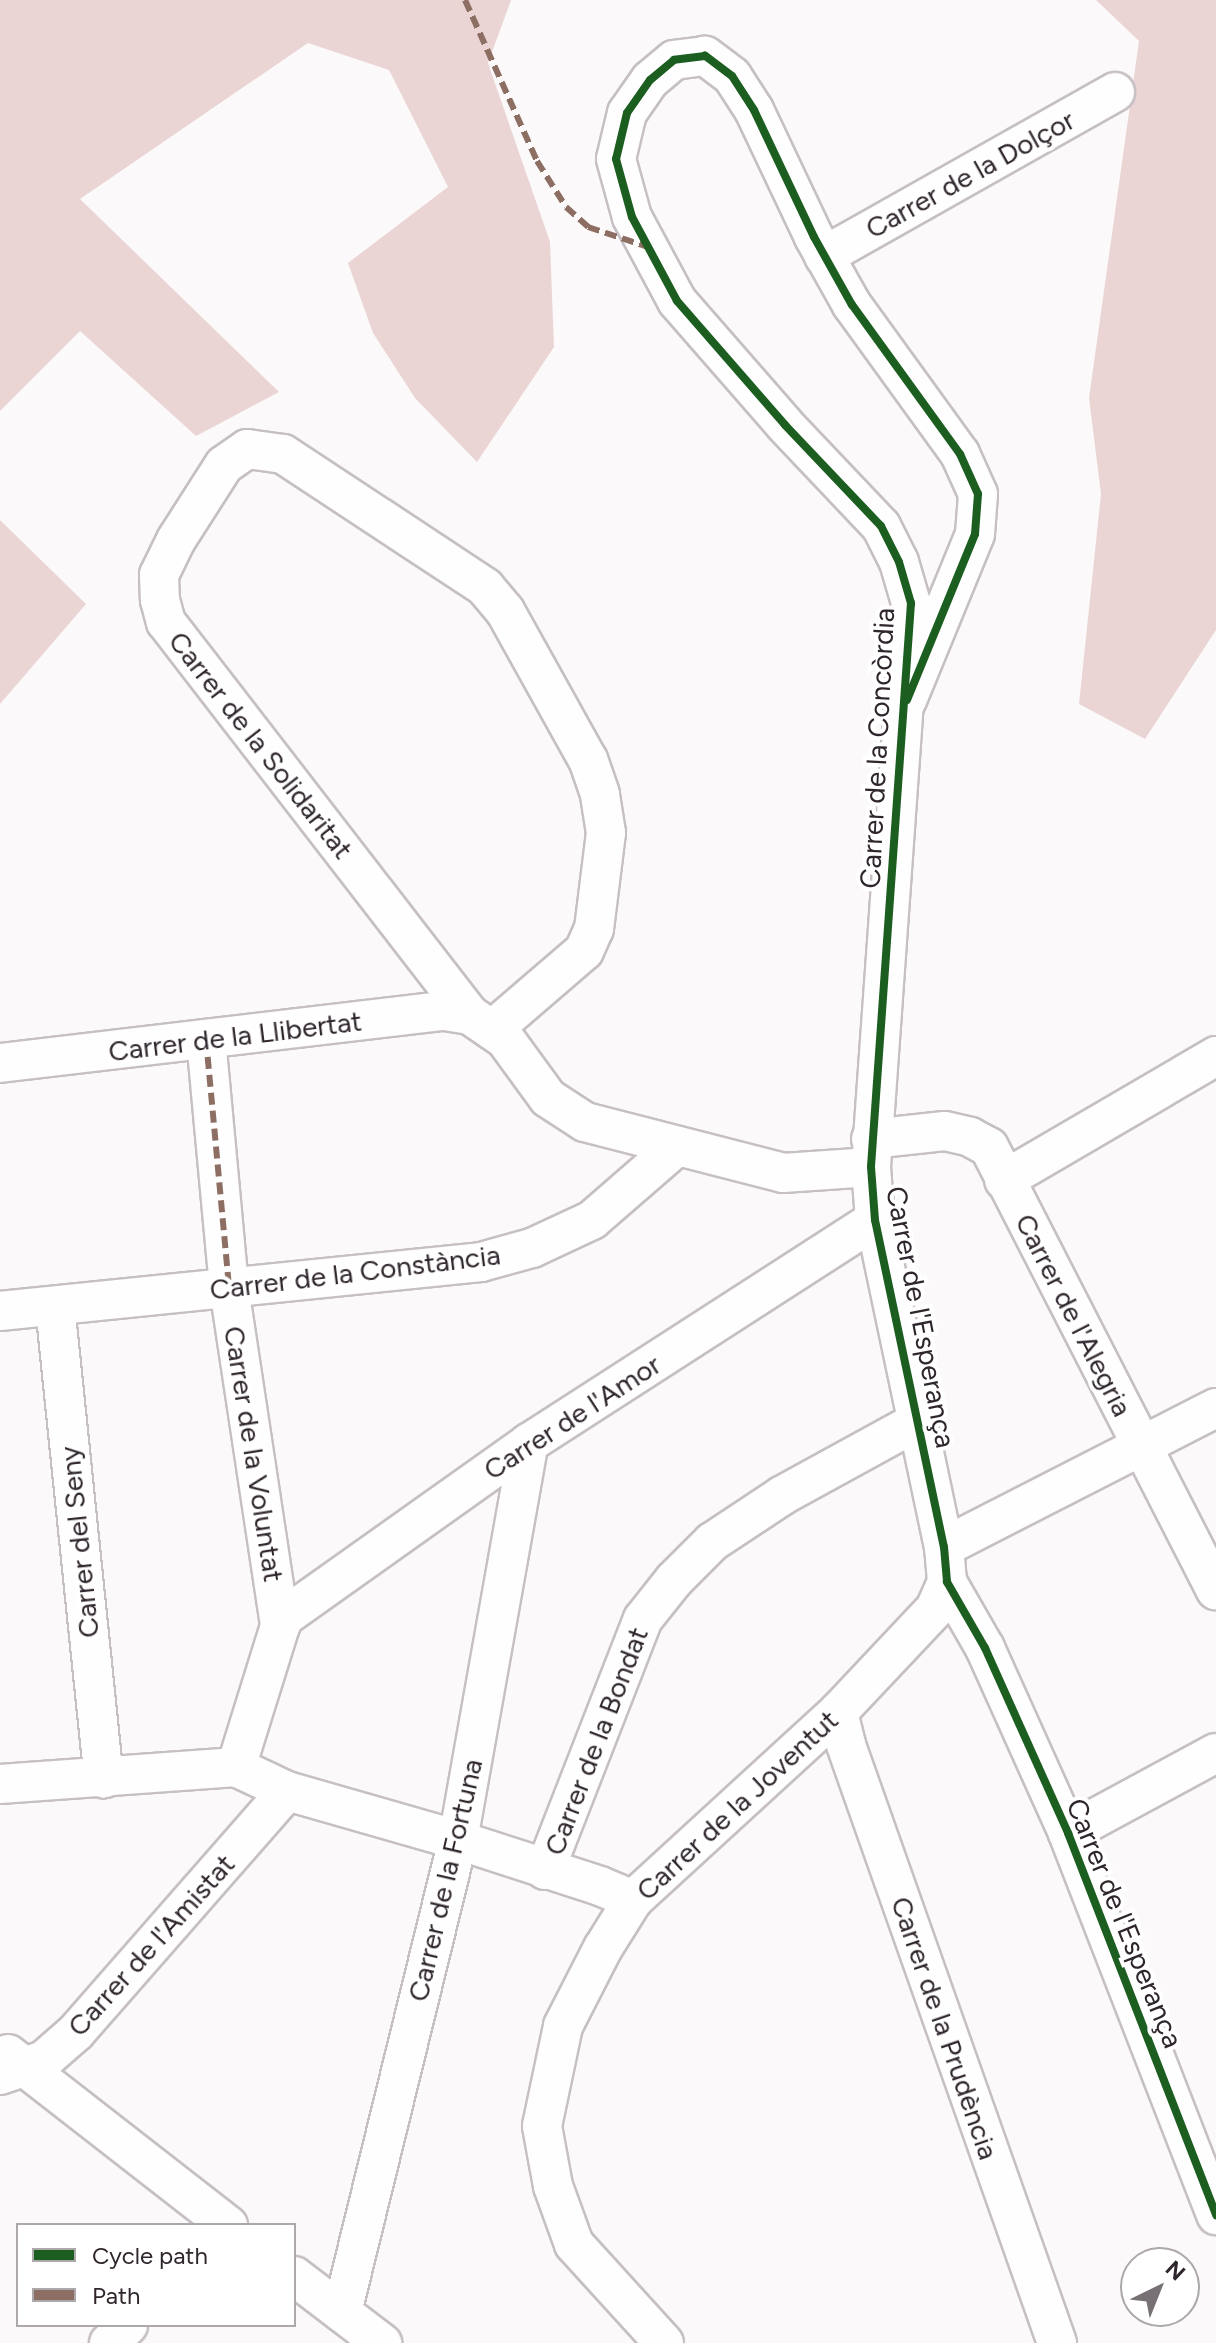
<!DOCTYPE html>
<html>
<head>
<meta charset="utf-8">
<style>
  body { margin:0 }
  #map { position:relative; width:1216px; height:2343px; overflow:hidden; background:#fcf9fb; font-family:Figtree,sans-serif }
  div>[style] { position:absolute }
  .forest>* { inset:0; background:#ead5d4 }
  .roads { filter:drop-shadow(2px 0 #c6bfc4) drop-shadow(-2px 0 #c6bfc4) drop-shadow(0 2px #c6bfc4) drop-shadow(0 -2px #c6bfc4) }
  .minor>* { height:38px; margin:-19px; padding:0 19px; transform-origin:19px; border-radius:19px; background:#fffefe }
  .quiet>* { height:6px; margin-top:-3px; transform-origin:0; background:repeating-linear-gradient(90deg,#8d6e63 0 12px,transparent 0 18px) }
  .cycleway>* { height:8px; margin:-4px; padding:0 4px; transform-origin:4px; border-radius:4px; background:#1b5e20 }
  span { translate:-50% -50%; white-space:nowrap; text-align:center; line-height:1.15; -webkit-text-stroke:8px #fff; paint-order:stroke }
  .street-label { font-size:28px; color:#2f262d }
  .legend { position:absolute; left:16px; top:2223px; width:280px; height:104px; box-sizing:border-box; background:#fff; border:2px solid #aca8ab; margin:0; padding:10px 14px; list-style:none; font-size:24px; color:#2f262d }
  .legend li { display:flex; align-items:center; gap:16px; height:40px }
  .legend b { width:40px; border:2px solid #aca8ab }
  .north { position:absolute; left:1120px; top:2247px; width:80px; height:80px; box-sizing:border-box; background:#fff; border:2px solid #aca8ab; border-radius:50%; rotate:43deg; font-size:22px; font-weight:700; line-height:32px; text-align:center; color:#2f262d }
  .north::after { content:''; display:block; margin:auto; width:28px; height:36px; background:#777075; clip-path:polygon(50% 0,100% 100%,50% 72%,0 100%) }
</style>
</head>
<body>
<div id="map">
  <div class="forest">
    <div style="clip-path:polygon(0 0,511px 0,488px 63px,550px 242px,554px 347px,477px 462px,415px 398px,373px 333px,348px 263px,448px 187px,389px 70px,308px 43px,80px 199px,279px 392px,196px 436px,80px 331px,0 411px)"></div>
    <div style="clip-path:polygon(1096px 0,1216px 0,1216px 630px,1145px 739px,1079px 704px,1101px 494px,1089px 398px,1139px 41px)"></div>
    <div style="clip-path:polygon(0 520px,86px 604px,0 704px)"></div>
  </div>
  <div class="roads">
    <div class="minor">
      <div style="left:824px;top:256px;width:334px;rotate:-29.4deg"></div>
      <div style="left:907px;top:700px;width:179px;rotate:-67.7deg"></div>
      <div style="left:975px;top:534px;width:40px;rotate:-85.7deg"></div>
      <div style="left:978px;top:494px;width:44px;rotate:-114.2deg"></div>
      <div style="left:960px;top:454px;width:184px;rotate:-125.9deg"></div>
      <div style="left:852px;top:305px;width:78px;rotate:-119.2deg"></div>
      <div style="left:814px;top:237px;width:140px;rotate:-115.3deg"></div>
      <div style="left:754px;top:110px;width:40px;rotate:-122.9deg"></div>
      <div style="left:732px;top:76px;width:34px;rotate:-143deg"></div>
      <div style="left:705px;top:56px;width:31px;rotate:173deg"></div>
      <div style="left:674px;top:60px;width:31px;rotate:140deg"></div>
      <div style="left:650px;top:80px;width:40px;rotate:124.9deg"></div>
      <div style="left:627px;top:113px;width:47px;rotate:103.4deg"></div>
      <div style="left:616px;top:159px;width:60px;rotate:74.6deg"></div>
      <div style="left:632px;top:217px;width:95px;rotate:61.8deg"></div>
      <div style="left:677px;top:301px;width:164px;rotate:48.9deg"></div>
      <div style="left:785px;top:425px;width:139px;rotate:46.5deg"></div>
      <div style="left:881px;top:526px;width:40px;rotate:63.4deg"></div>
      <div style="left:899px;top:562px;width:43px;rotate:73.7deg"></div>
      <div style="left:911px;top:603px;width:565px;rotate:94.06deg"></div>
      <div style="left:871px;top:1167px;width:53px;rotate:85.7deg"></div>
      <div style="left:875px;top:1220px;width:334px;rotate:78.1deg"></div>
      <div style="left:944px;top:1547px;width:35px;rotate:85deg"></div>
      <div style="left:947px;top:1582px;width:76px;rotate:60.1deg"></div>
      <div style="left:985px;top:1648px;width:203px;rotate:65.8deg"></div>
      <div style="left:1068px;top:1833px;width:410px;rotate:68.8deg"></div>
      <div style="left:492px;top:1030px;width:121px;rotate:-40.7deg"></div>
      <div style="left:584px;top:951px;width:24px;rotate:-66deg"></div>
      <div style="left:594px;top:929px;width:97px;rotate:-82.9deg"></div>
      <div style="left:606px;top:833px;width:39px;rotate:-99deg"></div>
      <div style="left:600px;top:794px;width:36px;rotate:-109deg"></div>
      <div style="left:588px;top:760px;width:171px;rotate:-119.1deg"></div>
      <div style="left:505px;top:611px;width:31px;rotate:-130deg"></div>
      <div style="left:485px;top:587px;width:242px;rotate:-146.6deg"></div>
      <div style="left:283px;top:454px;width:36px;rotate:-172deg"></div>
      <div style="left:247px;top:449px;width:28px;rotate:145deg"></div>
      <div style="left:224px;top:465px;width:89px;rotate:122.6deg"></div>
      <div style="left:176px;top:540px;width:39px;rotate:116deg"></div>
      <div style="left:159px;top:575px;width:25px;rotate:88deg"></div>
      <div style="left:160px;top:600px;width:23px;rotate:75deg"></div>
      <div style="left:166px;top:622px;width:497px;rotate:52.3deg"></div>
      <div style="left:470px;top:1015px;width:42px;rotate:34.4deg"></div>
      <div style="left:505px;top:1039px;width:73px;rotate:53.9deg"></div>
      <div style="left:548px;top:1098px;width:44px;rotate:33deg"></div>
      <div style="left:585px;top:1122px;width:204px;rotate:14.4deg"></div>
      <div style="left:783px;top:1173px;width:88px;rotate:-3.9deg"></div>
      <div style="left:206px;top:1039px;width:250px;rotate:84.7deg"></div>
      <div style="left:229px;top:1288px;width:342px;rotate:81.4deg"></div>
      <div style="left:280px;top:1626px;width:148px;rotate:107.3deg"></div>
      <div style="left:0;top:1063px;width:448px;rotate:-6.7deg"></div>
      <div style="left:445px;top:1011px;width:25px;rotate:9deg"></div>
      <div style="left:871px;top:1139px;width:74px;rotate:-6.2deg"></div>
      <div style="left:945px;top:1131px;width:26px;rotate:13deg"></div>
      <div style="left:970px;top:1137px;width:21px;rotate:28deg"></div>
      <div style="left:989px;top:1147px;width:498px;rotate:62.9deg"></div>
      <div style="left:1004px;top:1180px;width:246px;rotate:-30.3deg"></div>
      <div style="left:55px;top:1306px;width:475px;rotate:84.1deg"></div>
      <div style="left:0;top:1311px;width:483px;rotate:-5.8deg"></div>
      <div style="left:481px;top:1262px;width:53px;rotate:-15.4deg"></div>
      <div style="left:532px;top:1248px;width:66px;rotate:-25deg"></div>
      <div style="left:592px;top:1220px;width:113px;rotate:-41deg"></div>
      <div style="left:944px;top:1547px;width:305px;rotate:-27.1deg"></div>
      <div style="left:280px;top:1626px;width:10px;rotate:-66deg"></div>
      <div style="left:284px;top:1617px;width:301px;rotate:-35.4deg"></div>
      <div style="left:529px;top:1443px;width:412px;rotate:-32.8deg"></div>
      <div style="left:838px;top:1712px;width:34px;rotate:76deg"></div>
      <div style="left:846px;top:1745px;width:634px;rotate:70.56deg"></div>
      <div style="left:0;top:1784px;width:237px;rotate:-4.1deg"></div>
      <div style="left:236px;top:1767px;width:56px;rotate:25.2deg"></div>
      <div style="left:287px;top:1791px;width:178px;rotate:16deg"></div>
      <div style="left:458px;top:1840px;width:149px;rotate:17.9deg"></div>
      <div style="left:600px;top:1886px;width:36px;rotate:23deg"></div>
      <div style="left:1068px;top:1833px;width:168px;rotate:-28.4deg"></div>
      <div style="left:545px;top:1870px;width:269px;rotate:-68.7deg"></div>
      <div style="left:643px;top:1619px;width:50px;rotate:-51.5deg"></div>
      <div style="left:674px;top:1580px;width:54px;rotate:-45deg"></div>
      <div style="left:712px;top:1542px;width:85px;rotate:-33.5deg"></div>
      <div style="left:783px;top:1495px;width:154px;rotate:-28.7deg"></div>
      <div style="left:8px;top:2054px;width:279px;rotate:37.9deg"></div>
      <div style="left:0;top:2075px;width:46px;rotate:-18.8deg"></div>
      <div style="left:44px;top:2060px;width:43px;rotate:-41.2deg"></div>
      <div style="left:76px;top:2032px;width:320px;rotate:-48.8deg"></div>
      <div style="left:294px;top:2276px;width:111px;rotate:37.3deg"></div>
      <div style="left:342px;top:2312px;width:486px;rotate:-76.2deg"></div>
      <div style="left:458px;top:1840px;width:403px;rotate:-79.9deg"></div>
      <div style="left:109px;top:2343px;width:26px;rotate:-43deg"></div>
      <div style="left:664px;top:2343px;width:134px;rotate:-132.3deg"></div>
      <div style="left:574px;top:2244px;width:62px;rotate:-109.9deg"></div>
      <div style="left:553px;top:2186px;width:61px;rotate:-100.4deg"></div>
      <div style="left:542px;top:2126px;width:102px;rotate:-78.1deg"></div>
      <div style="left:563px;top:2026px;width:88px;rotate:-62.9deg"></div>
      <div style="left:603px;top:1948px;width:57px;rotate:-58deg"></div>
      <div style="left:633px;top:1900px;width:278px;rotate:-42.5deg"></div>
      <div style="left:838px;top:1712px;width:141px;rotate:-46.7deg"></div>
      <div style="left:935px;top:1609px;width:30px;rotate:-66deg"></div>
    </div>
  </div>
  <div class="quiet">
    <div style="left:465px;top:0;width:176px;rotate:65.9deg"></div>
    <div style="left:537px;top:161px;width:54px;rotate:57.8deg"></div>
    <div style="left:566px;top:207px;width:30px;rotate:42deg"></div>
    <div style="left:588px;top:227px;width:63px;rotate:18.4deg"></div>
    <div style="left:206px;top:1039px;width:250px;rotate:84.7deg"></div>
  </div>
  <div class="cycleway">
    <div style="left:907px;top:700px;width:179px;rotate:-67.7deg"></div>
    <div style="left:975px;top:534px;width:40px;rotate:-85.7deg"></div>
    <div style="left:978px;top:494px;width:44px;rotate:-114.2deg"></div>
    <div style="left:960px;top:454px;width:184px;rotate:-125.9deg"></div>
    <div style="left:852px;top:305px;width:78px;rotate:-119.2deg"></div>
    <div style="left:814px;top:237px;width:140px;rotate:-115.3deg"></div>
    <div style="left:754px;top:110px;width:40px;rotate:-122.9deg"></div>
    <div style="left:732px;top:76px;width:34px;rotate:-143deg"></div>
    <div style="left:705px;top:56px;width:31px;rotate:173deg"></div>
    <div style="left:674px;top:60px;width:31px;rotate:140deg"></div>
    <div style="left:650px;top:80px;width:40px;rotate:124.9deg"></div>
    <div style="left:627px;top:113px;width:47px;rotate:103.4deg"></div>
    <div style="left:616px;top:159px;width:60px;rotate:74.6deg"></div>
    <div style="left:632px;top:217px;width:95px;rotate:61.8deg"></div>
    <div style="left:677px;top:301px;width:164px;rotate:48.9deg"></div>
    <div style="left:785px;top:425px;width:139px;rotate:46.5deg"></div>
    <div style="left:881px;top:526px;width:40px;rotate:63.4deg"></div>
    <div style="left:899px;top:562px;width:43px;rotate:73.7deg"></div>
    <div style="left:911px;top:603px;width:565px;rotate:94.06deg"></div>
    <div style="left:871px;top:1167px;width:53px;rotate:85.7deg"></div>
    <div style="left:875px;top:1220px;width:334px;rotate:78.1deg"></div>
    <div style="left:944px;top:1547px;width:35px;rotate:85deg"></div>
    <div style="left:947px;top:1582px;width:76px;rotate:60.1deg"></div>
    <div style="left:985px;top:1648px;width:203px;rotate:65.8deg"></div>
    <div style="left:1068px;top:1833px;width:410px;rotate:68.8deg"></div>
  </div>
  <div class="street-label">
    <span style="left:970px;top:174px;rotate:-29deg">Carrer de la Dolçor</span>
    <span style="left:261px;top:745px;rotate:52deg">Carrer de la Solidaritat</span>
    <span style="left:877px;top:748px;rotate:-87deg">Carrer de la Concòrdia</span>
    <span style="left:235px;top:1036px;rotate:-7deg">Carrer de la Llibertat</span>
    <span style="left:355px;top:1272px;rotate:-7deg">Carrer de la Constància</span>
    <span style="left:1074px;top:1315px;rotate:63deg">Carrer de l'Alegria</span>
    <span style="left:921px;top:1317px;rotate:79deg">Carrer de l'Esperança</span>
    <span style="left:572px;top:1417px;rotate:-33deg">Carrer de l'Amor</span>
    <span style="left:254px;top:1454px;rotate:81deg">Carrer de la Voluntat</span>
    <span style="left:79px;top:1542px;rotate:-96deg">Carrer del Seny</span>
    <span style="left:596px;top:1741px;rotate:-69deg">Carrer de la Bondat</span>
    <span style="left:737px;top:1805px;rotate:-43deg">Carrer de la Joventut</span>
    <span style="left:445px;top:1880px;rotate:-77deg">Carrer de la Fortuna</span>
    <span style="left:1125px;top:1923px;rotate:68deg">Carrer de l'Esperança</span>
    <span style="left:151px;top:1945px;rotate:-48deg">Carrer de l'Amistat</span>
    <span style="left:945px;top:2028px;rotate:71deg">Carrer de la Prudència</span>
  </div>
  <ul class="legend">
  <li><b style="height:10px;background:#1b5e20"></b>Cycle path</li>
  <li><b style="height:10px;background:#8d6e63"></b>Path</li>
  </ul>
  <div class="north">N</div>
</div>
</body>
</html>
